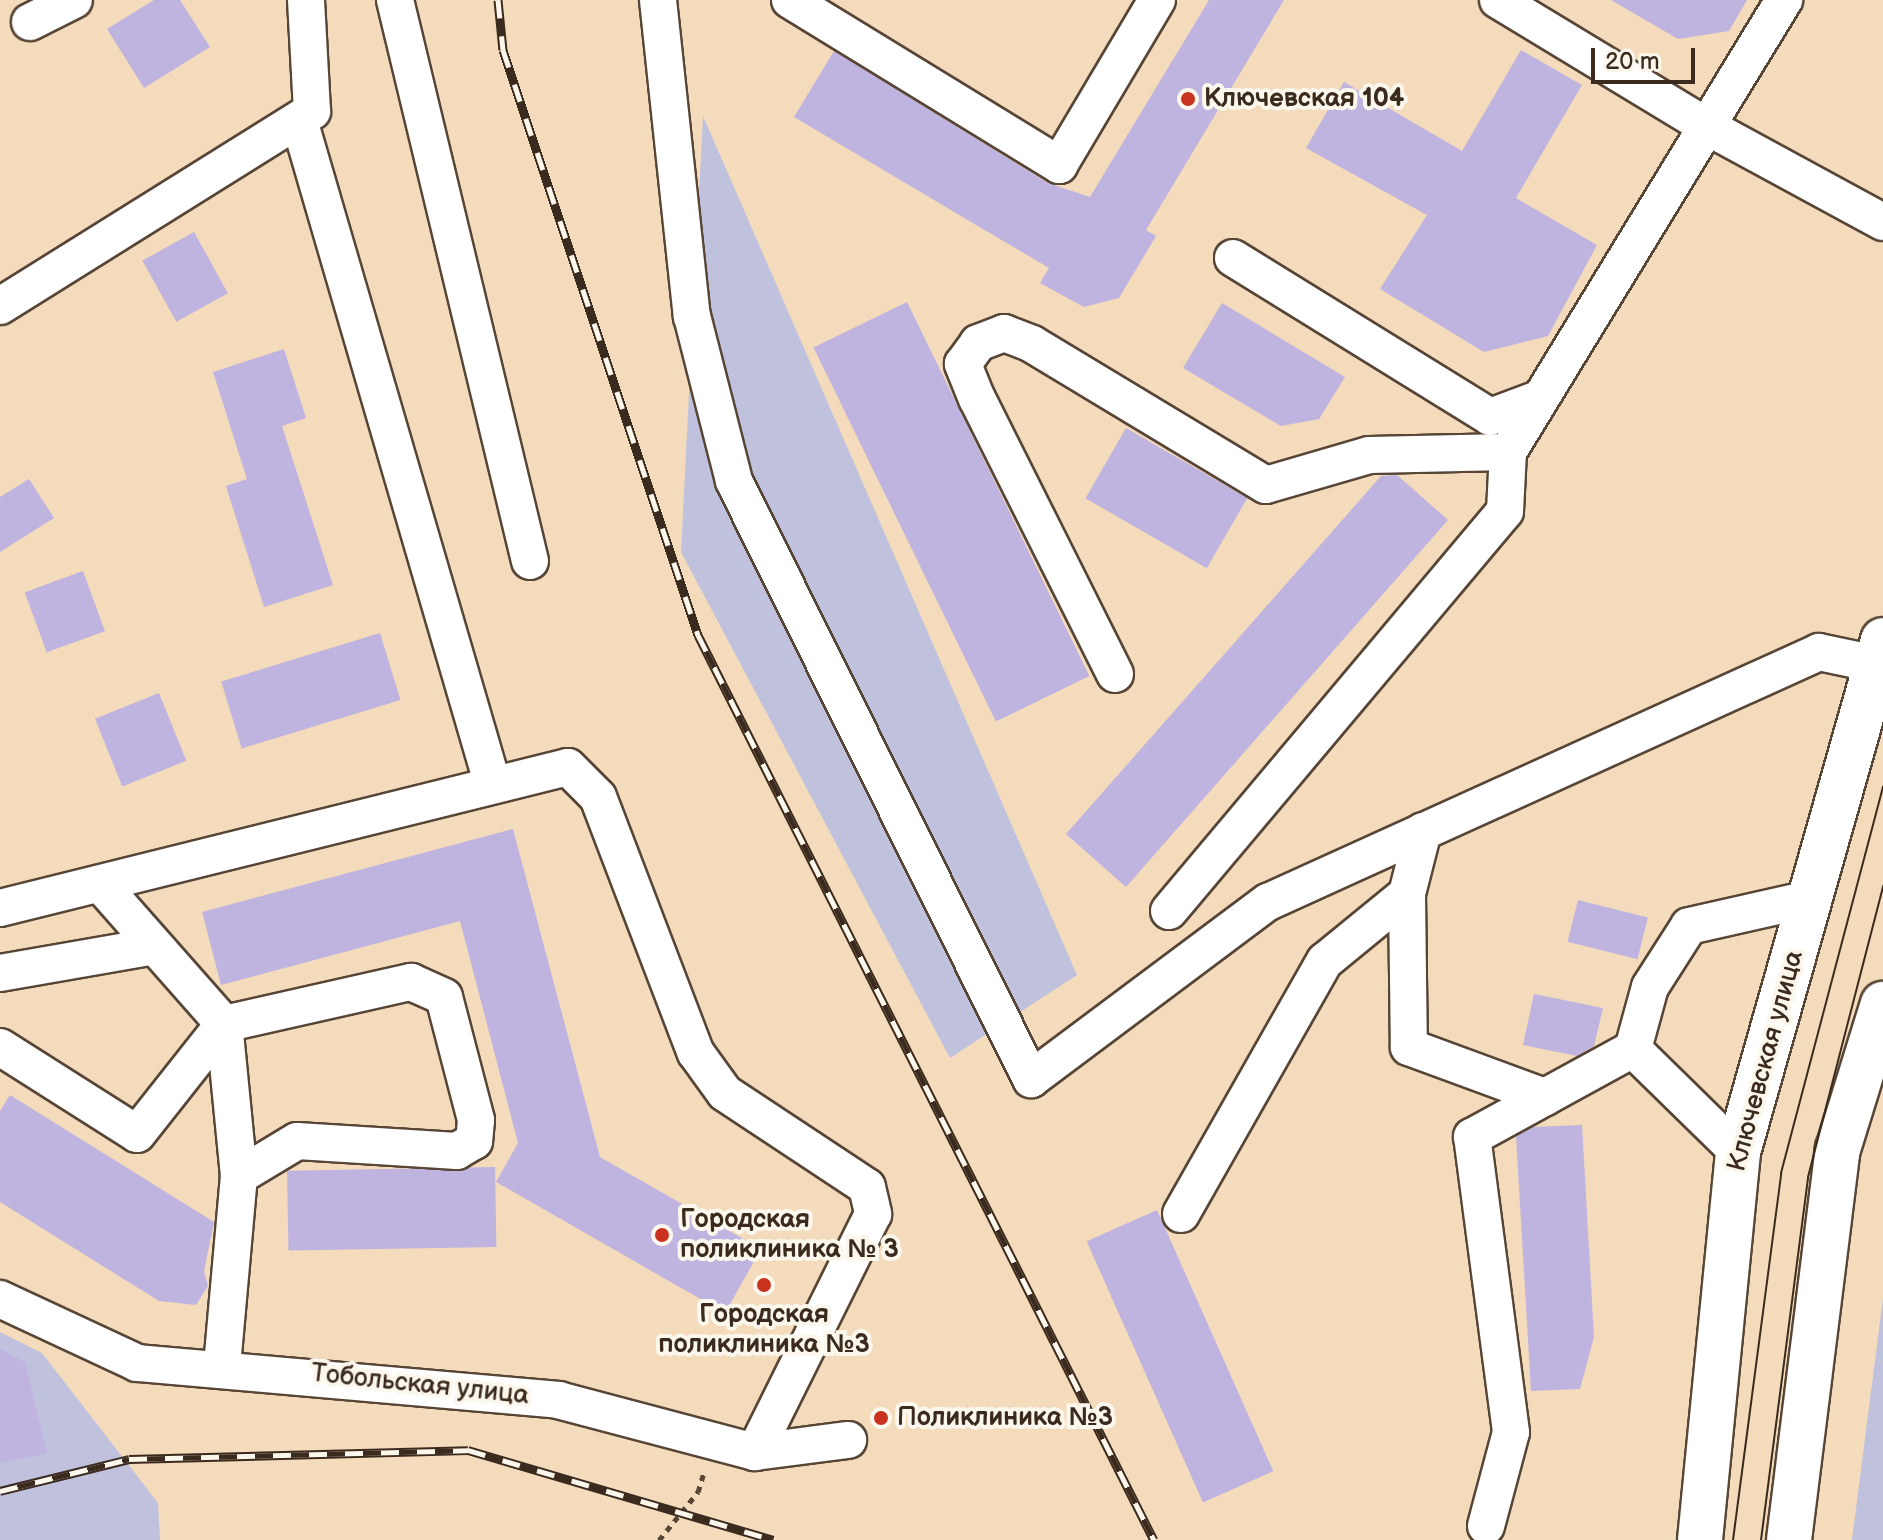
<!DOCTYPE html>
<html>
<head>
<meta charset="utf-8">
<style>
  body { margin:0 }
  #map { position:relative; width:1883px; height:1540px; overflow:hidden; background:#f3dbbc; font-family:"Balsamiq Sans",sans-serif }
  div>[style] { position:absolute }
  .industrial>* { inset:0; background:#c0c2dd }
  .building>* { inset:0; background:#bfb3df; transform-origin:0 0 }
  .path>* { height:5px; margin-top:-2.5px; transform-origin:0; background:repeating-linear-gradient(90deg,#574536 0 6px,transparent 0 12px) }
  .roads { filter:drop-shadow(2px 0 #574536) drop-shadow(-2px 0 #574536) drop-shadow(0 2px #574536) drop-shadow(0 -2px #574536) }
  .minor>* { height:36px; margin:-18px; padding:0 18px; transform-origin:18px; border-radius:18px; background:#fff }
  .major>* { height:44px; margin:-22px; padding:0 22px; transform-origin:22px; border-radius:22px; background:#fff }
  .tram>* { height:2px; margin:-1px; padding:0 1px; transform-origin:1px; border-radius:1px; background:#3b2a1e }
  .rail>* { height:9px; margin-top:-4.5px; transform-origin:0; background:repeating-linear-gradient(90deg,#fbf7ec 0 18px,#3b2a1e 0 36px); box-sizing:border-box; border-block:2px solid #3b2a1e }
  .dots>* { width:22px; height:22px; translate:-50% -50%; box-sizing:border-box; border:4px solid #fbf7ec; border-radius:50% }
  span { translate:-50% -50%; white-space:nowrap; text-align:center; line-height:1.15; -webkit-text-stroke:8px #fbf7ec; paint-order:stroke }
  .poi-label { font-size:26px; color:#3b2a1e; font-weight:700 }
  .left { translate:0 -50%; text-align:left }
  .street-label { font-size:26px; color:#3b2a1e }
  .scale { position:absolute; left:1591px; top:48px; width:104px; height:36px; box-sizing:border-box; border:4px solid #3b2a1e; border-top:0; padding-left:10px; font-size:24px; line-height:28px; white-space:nowrap; color:#3b2a1e; -webkit-text-stroke:6px #fbf7ec; paint-order:stroke }
</style>
</head>
<body>
<div id="map">
  <div class="industrial">
    <div style="clip-path:polygon(703px 116px,1077px 975px,950px 1058px,681px 552px)"></div>
    <div style="clip-path:polygon(1883px 1298px,1883px 1540px,1852px 1540px)"></div>
    <div style="clip-path:polygon(0 1332px,42px 1353px,158px 1503px,160px 1540px,0 1540px)"></div>
  </div>
  <div class="building">
    <div style="clip-path:polygon(154px 0,180px 0,210px 47px,144px 88px,107px 29px)"></div>
    <div style="clip-path:polygon(1209px 0,1284px 0,1146px 230px,1156px 236px,1119px 298px,1084px 307px,1040px 283px,1049px 268px,794px 117px,834px 51px,1048px 183px,1090px 197px)"></div>
    <div style="clip-path:polygon(1611px 0,1747px 0,1729px 31px,1678px 39px)"></div>
    <div style="clip-path:polygon(1521px 50px,1582px 85px,1516px 198px,1597px 245px,1548px 336px,1484px 352px,1380px 289px,1427px 215px,1306px 148px,1344px 82px,1462px 151px)"></div>
    <div style="left:194px;top:232px;width:70px;height:59px;rotate:61deg"></div>
    <div style="left:907px;top:302px;width:416px;height:104px;rotate:64deg"></div>
    <div style="clip-path:polygon(1222px 303px,1345px 377px,1319px 419px,1281px 426px,1183px 368px)"></div>
    <div style="clip-path:polygon(284px 349px,306px 418px,282px 426px,333px 585px,264px 607px,226px 486px,247px 479px,213px 372px)"></div>
    <div style="left:1126px;top:428px;width:140px;height:81px;rotate:30deg"></div>
    <div style="clip-path:polygon(1397px 475px,1448px 520px,1126px 887px,1066px 834px,1381px 476px)"></div>
    <div style="clip-path:polygon(29px 479px,54px 518px,0 552px,0 497px)"></div>
    <div style="left:83px;top:571px;width:64px;height:62px;rotate:70deg"></div>
    <div style="left:380px;top:633px;width:70px;height:166px;rotate:73deg"></div>
    <div style="left:159px;top:693px;width:73px;height:69px;rotate:68deg"></div>
    <div style="clip-path:polygon(513px 829px,600px 1157px,761px 1249px,725px 1313px,496px 1182px,518px 1143px,460px 921px,221px 985px,202px 912px)"></div>
    <div style="left:1578px;top:900px;width:72px;height:43px;rotate:14deg"></div>
    <div style="clip-path:polygon(1534px 994px,1603px 1008px,1594px 1046px,1577px 1056px,1523px 1045px)"></div>
    <div style="clip-path:polygon(10px 1095px,214px 1222px,204px 1271px,208px 1286px,196px 1305px,159px 1301px,0 1202px,0 1111px)"></div>
    <div style="clip-path:polygon(1582px 1125px,1594px 1337px,1580px 1389px,1531px 1391px,1516px 1137px,1533px 1127px)"></div>
    <div style="left:495px;top:1167px;width:80px;height:208px;rotate:89deg"></div>
    <div style="left:1157px;top:1210px;width:286px;height:77px;rotate:66deg"></div>
    <div style="clip-path:polygon(0 1349px,25px 1362px,47px 1453px,0 1463px)"></div>
  </div>
  <div class="path">
    <div style="left:659px;top:1540px;width:62px;rotate:-50.9deg"></div>
    <div style="left:698px;top:1492px;width:21px;rotate:-73deg"></div>
  </div>
  <div class="roads">
    <div class="minor">
      <div style="left:395px;top:0;width:577px;rotate:76.47deg"></div>
      <div style="left:658px;top:0;width:318px;rotate:83.9deg"></div>
      <div style="left:692px;top:316px;width:170px;rotate:75.7deg"></div>
      <div style="left:734px;top:481px;width:668px;rotate:63.59deg"></div>
      <div style="left:1031px;top:1079px;width:296px;rotate:-36.8deg"></div>
      <div style="left:1268px;top:902px;width:605px;rotate:-24.4deg"></div>
      <div style="left:1819px;top:652px;width:58px;rotate:11.9deg"></div>
      <div style="left:790px;top:0;width:316px;rotate:31.5deg"></div>
      <div style="left:1059px;top:165px;width:192px;rotate:-59.3deg"></div>
      <div style="left:1498px;top:0;width:243px;rotate:31.2deg"></div>
      <div style="left:1706px;top:126px;width:201px;rotate:28.5deg"></div>
      <div style="left:30px;top:22px;width:49px;rotate:-26.6deg"></div>
      <div style="left:299px;top:120px;width:690px;rotate:73.75deg"></div>
      <div style="left:1233px;top:258px;width:302px;rotate:31.7deg"></div>
      <div style="left:1490px;top:417px;width:54px;rotate:-20.4deg"></div>
      <div style="left:0;top:306px;width:368px;rotate:-32deg"></div>
      <div style="left:312px;top:111px;width:111px;rotate:-93.1deg"></div>
      <div style="left:1115px;top:674px;width:308px;rotate:-116.6deg"></div>
      <div style="left:977px;top:399px;width:38px;rotate:-112deg"></div>
      <div style="left:963px;top:364px;width:26px;rotate:-54deg"></div>
      <div style="left:978px;top:343px;width:28px;rotate:-21deg"></div>
      <div style="left:1004px;top:333px;width:30px;rotate:21deg"></div>
      <div style="left:1032px;top:344px;width:273px;rotate:31.1deg"></div>
      <div style="left:1266px;top:485px;width:107px;rotate:-16.2deg"></div>
      <div style="left:1369px;top:455px;width:139px;rotate:-1.2deg"></div>
      <div style="left:1508px;top:452px;width:530px;rotate:-58.59deg"></div>
      <div style="left:1423px;top:831px;width:65px;rotate:104.3deg"></div>
      <div style="left:1407px;top:894px;width:153px;rotate:89.3deg"></div>
      <div style="left:1409px;top:1047px;width:145px;rotate:20.2deg"></div>
      <div style="left:104px;top:888px;width:181px;rotate:48.6deg"></div>
      <div style="left:224px;top:1024px;width:192px;rotate:-12.7deg"></div>
      <div style="left:411px;top:982px;width:36px;rotate:24deg"></div>
      <div style="left:444px;top:997px;width:127px;rotate:75.4deg"></div>
      <div style="left:476px;top:1120px;width:21px;rotate:95deg"></div>
      <div style="left:474px;top:1141px;width:20px;rotate:150deg"></div>
      <div style="left:457px;top:1151px;width:160px;rotate:-176.4deg"></div>
      <div style="left:297px;top:1141px;width:68px;rotate:148.9deg"></div>
      <div style="left:0;top:908px;width:585px;rotate:-13.94deg"></div>
      <div style="left:568px;top:767px;width:42px;rotate:45deg"></div>
      <div style="left:598px;top:797px;width:274px;rotate:69.1deg"></div>
      <div style="left:696px;top:1053px;width:49px;rotate:54.1deg"></div>
      <div style="left:725px;top:1093px;width:170px;rotate:33.5deg"></div>
      <div style="left:867px;top:1187px;width:28px;rotate:77deg"></div>
      <div style="left:873px;top:1214px;width:266px;rotate:116.4deg"></div>
      <div style="left:1169px;top:911px;width:522px;rotate:-49.97deg"></div>
      <div style="left:1505px;top:511px;width:59px;rotate:-87.1deg"></div>
      <div style="left:0;top:973px;width:156px;rotate:-9.9deg"></div>
      <div style="left:0;top:1047px;width:162px;rotate:32.4deg"></div>
      <div style="left:137px;top:1134px;width:140px;rotate:-51.7deg"></div>
      <div style="left:1738px;top:1152px;width:147px;rotate:-135.6deg"></div>
      <div style="left:1633px;top:1049px;width:64px;rotate:-74.7deg"></div>
      <div style="left:1650px;top:987px;width:72px;rotate:-57.4deg"></div>
      <div style="left:1689px;top:926px;width:123px;rotate:-12.7deg"></div>
      <div style="left:1181px;top:1214px;width:291px;rotate:-60.4deg"></div>
      <div style="left:1325px;top:961px;width:106px;rotate:-39.3deg"></div>
      <div style="left:0;top:1299px;width:151px;rotate:25deg"></div>
      <div style="left:137px;top:1363px;width:423px;rotate:5deg"></div>
      <div style="left:558px;top:1400px;width:204px;rotate:14.8deg"></div>
      <div style="left:755px;top:1452px;width:94px;rotate:-7.4deg"></div>
      <div style="left:222px;top:1366px;width:191px;rotate:-84.9deg"></div>
      <div style="left:239px;top:1176px;width:153px;rotate:-95.6deg"></div>
      <div style="left:1486px;top:1526px;width:97px;rotate:-75.1deg"></div>
      <div style="left:1511px;top:1432px;width:298px;rotate:-97.5deg"></div>
      <div style="left:1472px;top:1137px;width:183px;rotate:-28.7deg"></div>
    </div>
    <div class="major">
      <div style="left:1700px;top:1540px;width:390px;rotate:-84.4deg"></div>
      <div style="left:1738px;top:1152px;width:532px;rotate:-74.19deg"></div>
      <div style="left:1789px;top:1540px;width:394px;rotate:-82.9deg"></div>
      <div style="left:1838px;top:1149px;width:152px;rotate:-72.8deg"></div>
    </div>
  </div>
  <div class="tram">
    <div style="left:1733px;top:1540px;width:370px;rotate:-82.5deg"></div>
    <div style="left:1781px;top:1173px;width:400px;rotate:-75.2deg"></div>
    <div style="left:1761px;top:1540px;width:366px;rotate:-82.6deg"></div>
    <div style="left:1808px;top:1177px;width:301px;rotate:-75.5deg"></div>
  </div>
  <div class="rail">
    <div style="left:498px;top:0;width:50px;rotate:84.3deg"></div>
    <div style="left:503px;top:50px;width:617px;rotate:71.57deg"></div>
    <div style="left:698px;top:635px;width:1013px;rotate:63.26deg"></div>
    <div style="left:0;top:1491px;width:133px;rotate:-13.9deg"></div>
    <div style="left:129px;top:1459px;width:339px;rotate:-1.5deg"></div>
    <div style="left:468px;top:1450px;width:318px;rotate:16.4deg"></div>
  </div>
  <div class="dots">
    <div style="left:1188px;top:99px;background:#c8321e"></div>
    <div style="left:662px;top:1235px;background:#c8321e"></div>
    <div style="left:764px;top:1285px;background:#c8321e"></div>
    <div style="left:881px;top:1418px;background:#c8321e"></div>
  </div>
  <div class="poi-label">
    <span class="left" style="left:1204px;top:99px">Ключевская 104</span>
    <span class="left" style="left:680px;top:1235px">Городская<br>поликлиника № 3</span>
    <span style="left:764px;top:1330px">Городская<br>поликлиника №3</span>
    <span class="left" style="left:897px;top:1418px">Поликлиника №3</span>
  </div>
  <div class="street-label">
    <span style="left:1766px;top:1061px;rotate:-75deg">Ключевская улица</span>
    <span style="left:420px;top:1385px;rotate:6deg">Тобольская улица</span>
  </div>
  <div class="scale">20 m</div>
</div>
</body>
</html>
